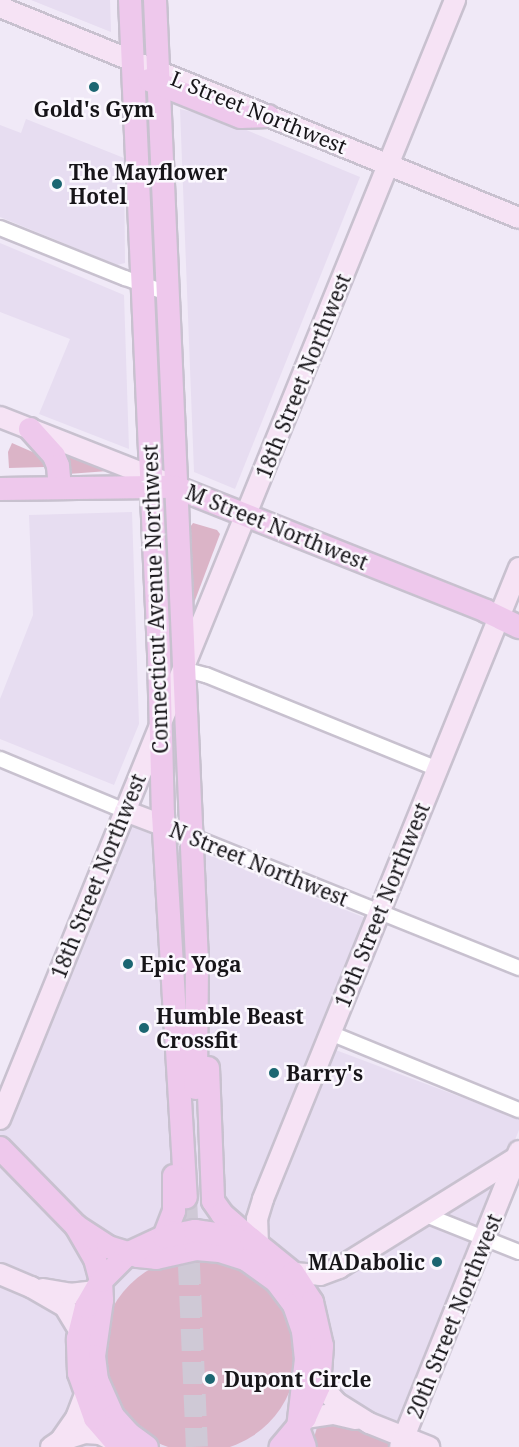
<!DOCTYPE html>
<html>
<head>
<meta charset="utf-8">
<style>
  body { margin:0 }
  #map { position:relative; width:519px; height:1447px; overflow:hidden; background:#f0e9f7; font-family:"Noto Serif",serif }
  div>[style] { position:absolute }
  .built>* { inset:0; background:#e7ddf1 }
  .green>* { inset:0; background:#dbb4c7 }
  .round { border-radius:50% }
  .primary-tunnel>* { height:22px; margin-top:-11px; transform-origin:0; background:repeating-linear-gradient(90deg,#cfc9d6 0 22px,transparent 0 33px) }
  .roads { filter:drop-shadow(2px 0 #c8c1cf) drop-shadow(-2px 0 #c8c1cf) drop-shadow(0 2px #c8c1cf) drop-shadow(0 -2px #c8c1cf) }
  .street>* { height:14px; margin:-7px; padding:0 7px; transform-origin:7px; border-radius:7px; background:#fff }
  .secondary>* { height:20px; margin:-10px; padding:0 10px; transform-origin:10px; border-radius:10px; background:#f6e3f5 }
  .primary>* { height:22px; margin:-11px; padding:0 11px; transform-origin:11px; border-radius:11px; background:#eec8ec }
  .dots>* { width:16px; height:16px; translate:-50% -50%; box-sizing:border-box; border:3px solid #fbf8fe; border-radius:50% }
  span { translate:-50% -50%; white-space:nowrap; text-align:center; line-height:1.15; -webkit-text-stroke:5px #fbf8fe; paint-order:stroke }
  .poi-label { font-size:21px; color:#171519; font-weight:700 }
  .left { translate:0 -50%; text-align:left }
  .right { translate:-100% -50%; text-align:right }
  .street-label { font-size:21px; color:#171519 }
</style>
</head>
<body>
<div id="map">
  <div class="built">
    <div style="clip-path:polygon(31px 0,110px 0,111px 32px)"></div>
    <div style="clip-path:polygon(180px 109px,217px 118px,360px 177px,235px 489px,194px 472px)"></div>
    <div style="clip-path:polygon(26px 119px,124px 158px,125px 263px,117px 265px,0 217px,0 125px,21px 133px)"></div>
    <div style="clip-path:polygon(0 243px,124px 295px,129px 449px,39px 414px,70px 339px,0 312px)"></div>
    <div style="clip-path:polygon(132px 512px,139px 724px,114px 785px,0 739px,0 699px,33px 615px,29px 515px)"></div>
    <div style="clip-path:polygon(121px 820px,368px 919px,317px 1043px,519px 1119px,519px 1130px,406px 1409px,399px 1447px,0 1447px,0 1119px)"></div>
  </div>
  <div class="green">
    <div style="clip-path:polygon(12px 443px,44px 457px,44px 467px,9px 468px,8px 452px)"></div>
    <div style="clip-path:polygon(64px 453px,67px 453px,108px 471px,68px 474px)"></div>
    <div style="clip-path:polygon(193px 523px,217px 530px,220px 534px,194px 603px,191px 602px,188px 530px)"></div>
    <div class="round" style="left:101px;top:1256px;width:196px;height:196px"></div>
    <div style="clip-path:polygon(331px 1418px,389px 1440px,392px 1447px,317px 1447px,313px 1441px,318px 1424px)"></div>
  </div>
  <div class="primary-tunnel">
    <div style="left:186px;top:1197px;width:250px;rotate:87.5deg"></div>
  </div>
  <div class="roads">
    <div class="street">
      <div style="left:0;top:228px;width:135px;rotate:21.8deg"></div>
      <div style="left:125px;top:278px;width:45px;rotate:19.7deg"></div>
      <div style="left:183px;top:669px;width:24px;rotate:15deg"></div>
      <div style="left:206px;top:675px;width:250px;rotate:22.1deg"></div>
      <div style="left:0;top:759px;width:135px;rotate:22.6deg"></div>
      <div style="left:191px;top:836px;width:354px;rotate:21.9deg"></div>
      <div style="left:330px;top:1033px;width:204px;rotate:22.2deg"></div>
      <div style="left:426px;top:1215px;width:100px;rotate:21.7deg"></div>
    </div>
    <div class="secondary">
      <div style="left:0;top:7px;width:560px;rotate:22.12deg"></div>
      <div style="left:0;top:417px;width:177px;rotate:21.5deg"></div>
      <div style="left:125px;top:811px;width:71px;rotate:20.7deg"></div>
      <div style="left:0;top:1119px;width:1208px;rotate:-67.87deg"></div>
      <div style="left:258px;top:1245px;width:26px;rotate:-92deg"></div>
      <div style="left:257px;top:1219px;width:21px;rotate:-73deg"></div>
      <div style="left:263px;top:1199px;width:681px;rotate:-67.92deg"></div>
      <div style="left:293px;top:1273px;width:27px;rotate:4deg"></div>
      <div style="left:320px;top:1275px;width:20px;rotate:-20deg"></div>
      <div style="left:339px;top:1268px;width:212px;rotate:-31.9deg"></div>
      <div style="left:0;top:1274px;width:34px;rotate:23deg"></div>
      <div style="left:31px;top:1287px;width:39px;rotate:30deg"></div>
      <div style="left:65px;top:1307px;width:27px;rotate:59deg"></div>
      <div style="left:43px;top:1289px;width:27px;rotate:10deg"></div>
      <div style="left:70px;top:1294px;width:24px;rotate:-7deg"></div>
      <div style="left:321px;top:1378px;width:17px;rotate:65deg"></div>
      <div style="left:328px;top:1393px;width:13px;rotate:48deg"></div>
      <div style="left:337px;top:1403px;width:38px;rotate:32deg"></div>
      <div style="left:369px;top:1423px;width:65px;rotate:21.8deg"></div>
      <div style="left:305px;top:1418px;width:29px;rotate:-8deg"></div>
      <div style="left:334px;top:1414px;width:22px;rotate:13deg"></div>
      <div style="left:60px;top:1441px;width:28px;rotate:-55deg"></div>
      <div style="left:76px;top:1418px;width:25px;rotate:-69deg"></div>
      <div style="left:51px;top:1447px;width:11px;rotate:-34deg"></div>
      <div style="left:60px;top:1441px;width:26px;rotate:-18deg"></div>
      <div style="left:85px;top:1433px;width:15px;rotate:4deg"></div>
      <div style="left:100px;top:1434px;width:15px;rotate:28deg"></div>
      <div style="left:400px;top:1447px;width:319px;rotate:-68.1deg"></div>
    </div>
    <div class="primary">
      <div style="left:130px;top:0;width:655px;rotate:87.46deg"></div>
      <div style="left:159px;top:654px;width:160px;rotate:88.6deg"></div>
      <div style="left:163px;top:814px;width:384px;rotate:86.6deg"></div>
      <div style="left:155px;top:0;width:964px;rotate:87.5deg"></div>
      <div style="left:197px;top:963px;width:125px;rotate:90.5deg"></div>
      <div style="left:149px;top:80px;width:99px;rotate:21.9deg"></div>
      <div style="left:241px;top:117px;width:27px;rotate:-2deg"></div>
      <div style="left:30px;top:429px;width:36px;rotate:48deg"></div>
      <div style="left:54px;top:456px;width:11px;rotate:68deg"></div>
      <div style="left:58px;top:466px;width:21px;rotate:85deg"></div>
      <div style="left:0;top:489px;width:175px;rotate:-0.7deg"></div>
      <div style="left:175px;top:487px;width:335px;rotate:21.7deg"></div>
      <div style="left:486px;top:611px;width:37px;rotate:26deg"></div>
      <div style="left:208px;top:1068px;width:133px;rotate:87.8deg"></div>
      <div style="left:213px;top:1201px;width:16px;rotate:55deg"></div>
      <div style="left:222px;top:1214px;width:37px;rotate:41deg"></div>
      <div style="left:0;top:1148px;width:109px;rotate:45.7deg"></div>
      <div style="left:76px;top:1226px;width:38px;rotate:60deg"></div>
      <div style="left:95px;top:1259px;width:23px;rotate:75deg"></div>
      <div style="left:101px;top:1281px;width:19px;rotate:87deg"></div>
      <div style="left:102px;top:1300px;width:57px;rotate:98.1deg"></div>
      <div style="left:94px;top:1356px;width:24px;rotate:83deg"></div>
      <div style="left:97px;top:1380px;width:39px;rotate:66deg"></div>
      <div style="left:113px;top:1416px;width:24px;rotate:48deg"></div>
      <div style="left:129px;top:1434px;width:22px;rotate:36deg"></div>
      <div style="left:76px;top:1226px;width:38px;rotate:33deg"></div>
      <div style="left:108px;top:1247px;width:31px;rotate:17deg"></div>
      <div style="left:138px;top:1256px;width:18px;rotate:6deg"></div>
      <div style="left:156px;top:1258px;width:41px;rotate:-12.7deg"></div>
      <div style="left:196px;top:1249px;width:24px;rotate:5deg"></div>
      <div style="left:220px;top:1251px;width:28px;rotate:18deg"></div>
      <div style="left:247px;top:1260px;width:36px;rotate:36deg"></div>
      <div style="left:276px;top:1281px;width:30px;rotate:53deg"></div>
      <div style="left:294px;top:1305px;width:28px;rotate:71deg"></div>
      <div style="left:303px;top:1331px;width:28px;rotate:84deg"></div>
      <div style="left:306px;top:1359px;width:69px;rotate:96.6deg"></div>
      <div style="left:298px;top:1428px;width:20px;rotate:70deg"></div>
      <div style="left:164px;top:1237px;width:28px;rotate:-69deg"></div>
      <div style="left:174px;top:1211px;width:35px;rotate:-90deg"></div>
      <div style="left:120px;top:1447px;width:38px;rotate:-131deg"></div>
      <div style="left:95px;top:1418px;width:48px;rotate:-109.6deg"></div>
      <div style="left:79px;top:1373px;width:34px;rotate:-92deg"></div>
      <div style="left:78px;top:1339px;width:33px;rotate:-76deg"></div>
      <div style="left:86px;top:1307px;width:30px;rotate:-60deg"></div>
      <div style="left:101px;top:1281px;width:40px;rotate:-45deg"></div>
      <div style="left:129px;top:1253px;width:38px;rotate:-25deg"></div>
      <div style="left:164px;top:1237px;width:32px;rotate:-11deg"></div>
      <div style="left:195px;top:1231px;width:57px;rotate:8.1deg"></div>
      <div style="left:251px;top:1239px;width:54px;rotate:39deg"></div>
      <div style="left:293px;top:1273px;width:35px;rotate:57deg"></div>
      <div style="left:312px;top:1302px;width:45px;rotate:77.2deg"></div>
      <div style="left:322px;top:1346px;width:40px;rotate:94.3deg"></div>
      <div style="left:319px;top:1386px;width:35px;rotate:114deg"></div>
      <div style="left:305px;top:1418px;width:38px;rotate:130deg"></div>
    </div>
  </div>
  <div class="dots">
    <div style="left:94px;top:87px;background:#1c6672"></div>
    <div style="left:57px;top:184px;background:#1c6672"></div>
    <div style="left:128px;top:964px;background:#1c6672"></div>
    <div style="left:144px;top:1028px;background:#1c6672"></div>
    <div style="left:274px;top:1073px;background:#1c6672"></div>
    <div style="left:437px;top:1262px;background:#1c6672"></div>
    <div style="left:210px;top:1379px;background:#1c6672"></div>
  </div>
  <div class="poi-label">
    <span style="left:94px;top:109px">Gold's Gym</span>
    <span class="left" style="left:69px;top:184px">The Mayflower<br>Hotel</span>
    <span class="left" style="left:140px;top:964px">Epic Yoga</span>
    <span class="left" style="left:156px;top:1028px">Humble Beast<br>Crossfit</span>
    <span class="left" style="left:286px;top:1073px">Barry's</span>
    <span class="right" style="left:425px;top:1262px">MADabolic</span>
    <span class="left" style="left:224px;top:1379px">Dupont Circle</span>
  </div>
  <div class="street-label">
    <span style="left:259px;top:112px;rotate:22deg">L Street Northwest</span>
    <span style="left:303px;top:376px;rotate:-68deg">18th Street Northwest</span>
    <span style="left:277px;top:527px;rotate:22deg">M Street Northwest</span>
    <span style="left:155px;top:599px;rotate:-92deg">Connecticut Avenue Northwest</span>
    <span style="left:259px;top:864px;rotate:22deg">N Street Northwest</span>
    <span style="left:98px;top:876px;rotate:-68deg">18th Street Northwest</span>
    <span style="left:382px;top:905px;rotate:-68deg">19th Street Northwest</span>
    <span style="left:454px;top:1316px;rotate:-68deg">20th Street Northwest</span>
  </div>
</div>
</body>
</html>
